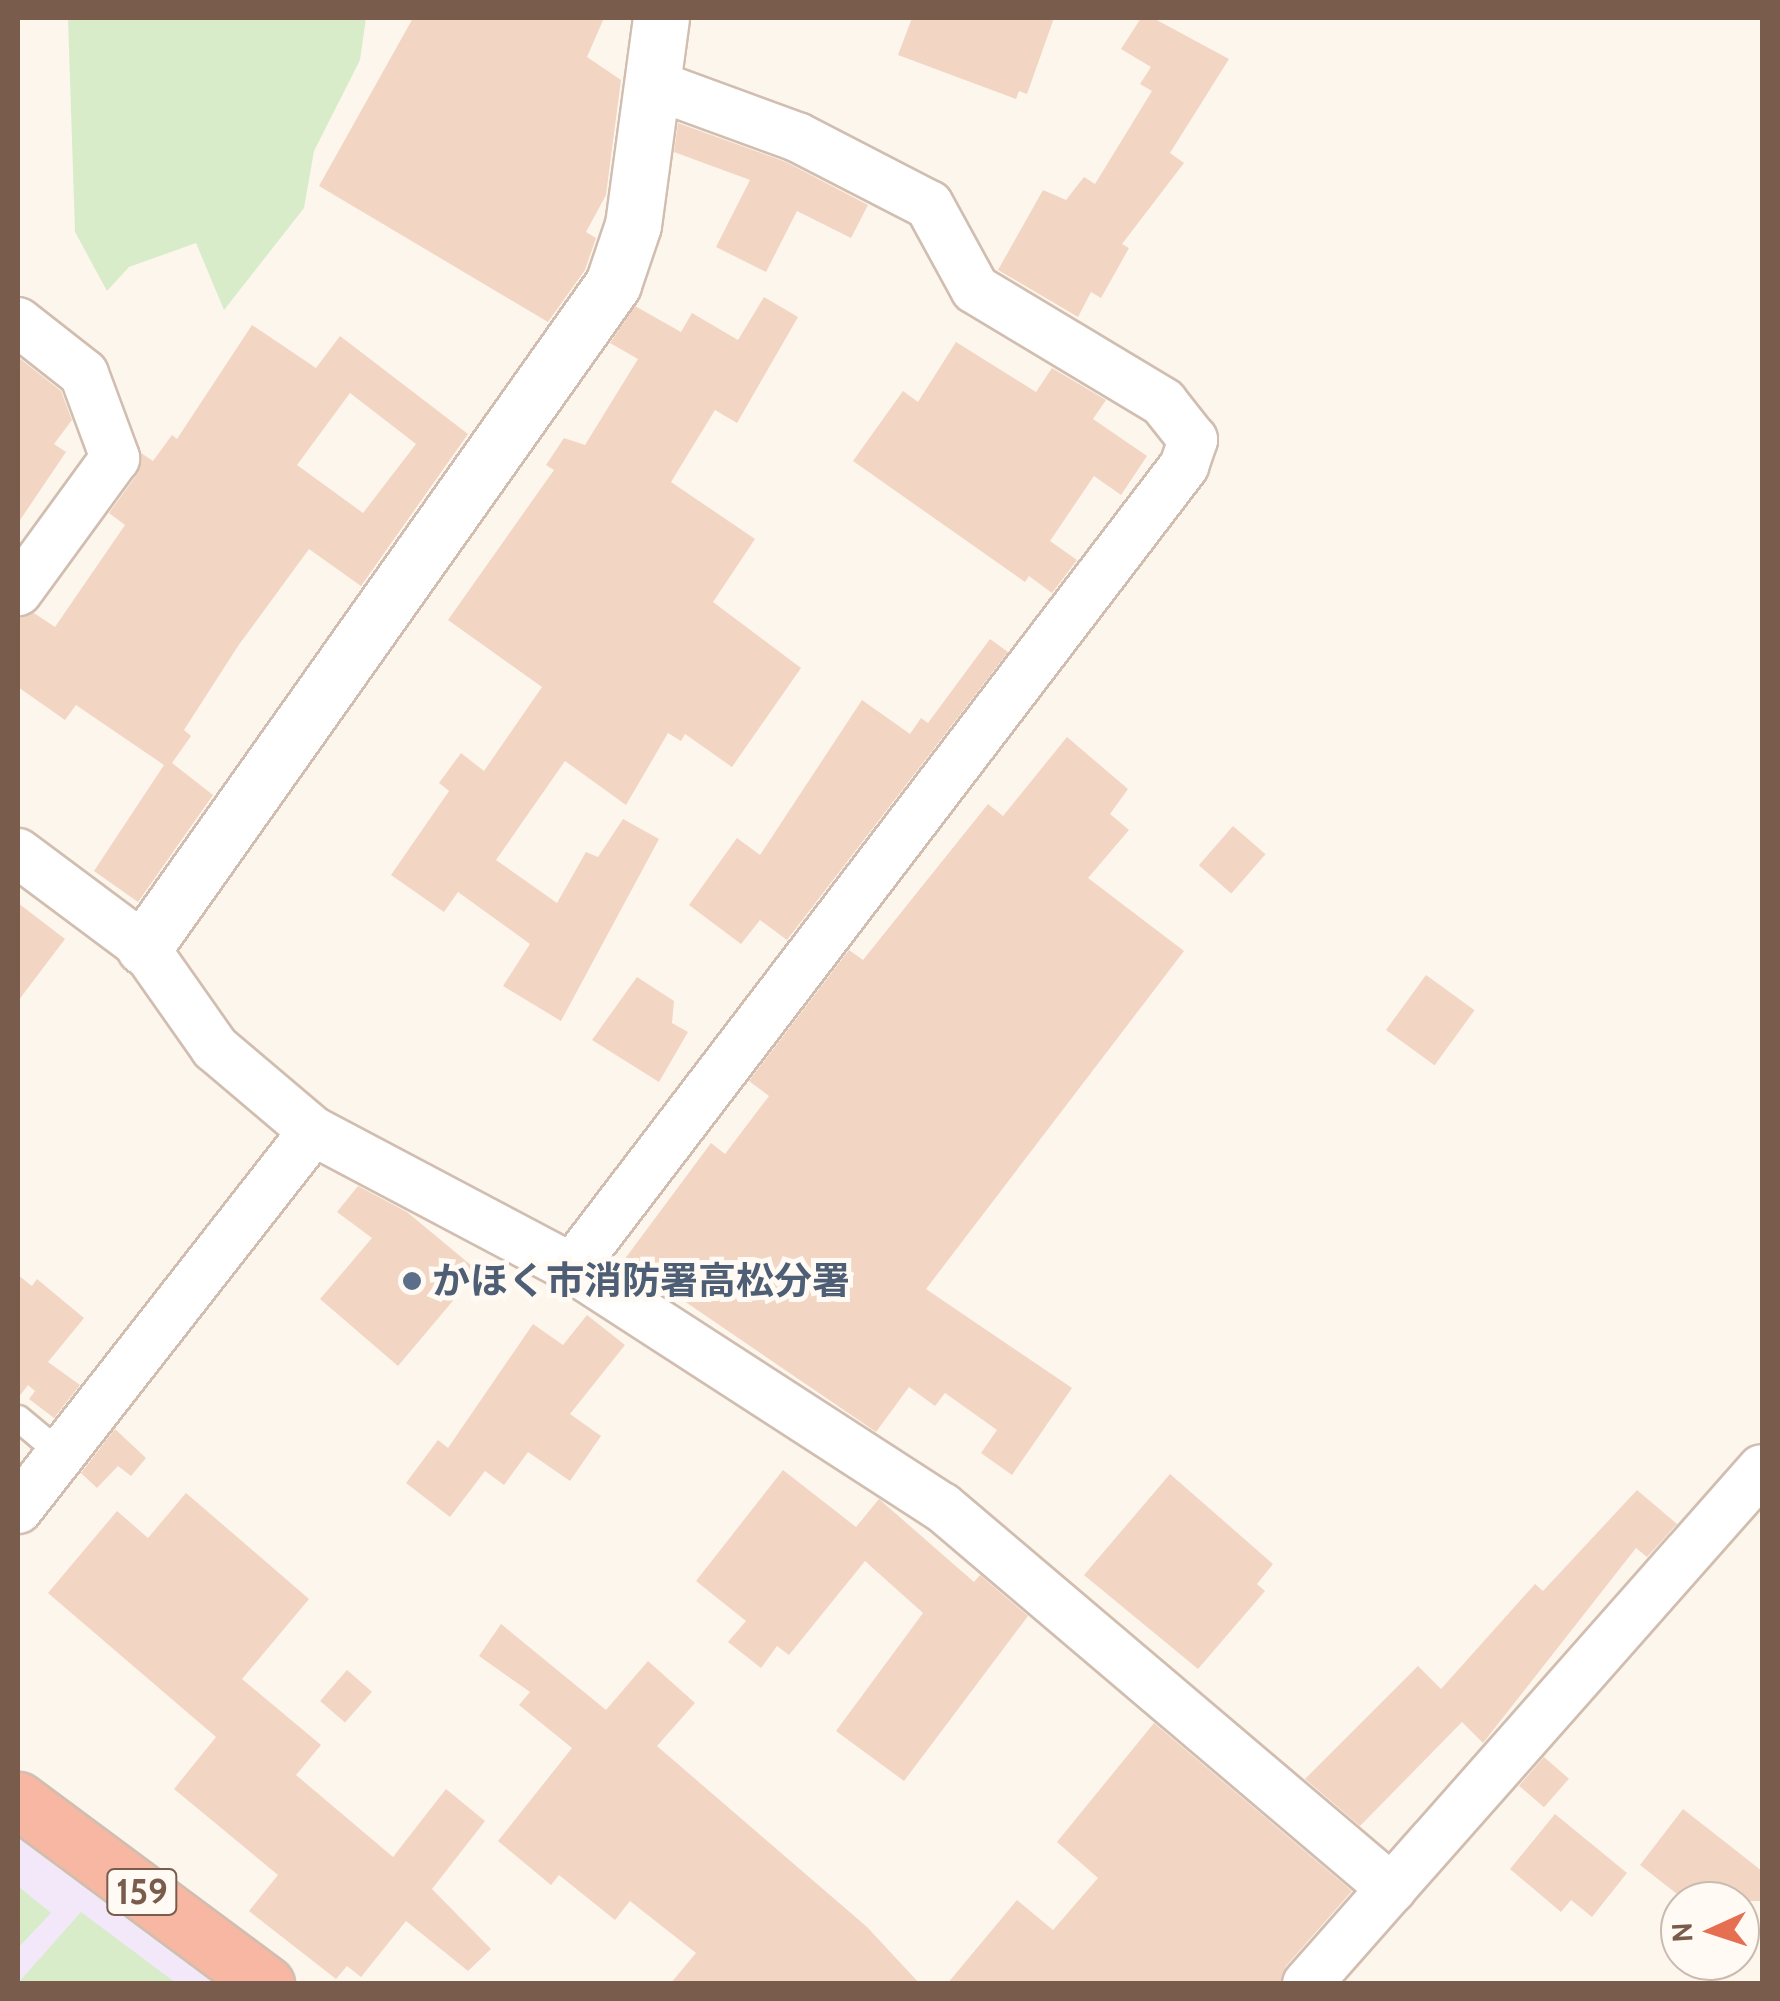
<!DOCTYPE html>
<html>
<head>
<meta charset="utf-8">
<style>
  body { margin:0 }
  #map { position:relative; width:1780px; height:2001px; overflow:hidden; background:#fdf6ec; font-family:Cabin,"Noto Sans JP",sans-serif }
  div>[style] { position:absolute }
  .education>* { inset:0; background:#f3e8fa }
  .green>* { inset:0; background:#d8ecc9 }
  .building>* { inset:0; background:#f3d5c3; transform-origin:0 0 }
  .roads { filter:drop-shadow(2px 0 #d1beb0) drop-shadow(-2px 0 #d1beb0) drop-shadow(0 2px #d1beb0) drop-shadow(0 -2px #d1beb0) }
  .lane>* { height:25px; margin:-12.5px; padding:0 12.5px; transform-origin:12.5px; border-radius:12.5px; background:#fff }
  .street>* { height:48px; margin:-24px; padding:0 24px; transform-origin:24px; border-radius:24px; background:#fff }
  .secondary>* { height:55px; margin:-27.5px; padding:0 27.5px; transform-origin:27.5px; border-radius:27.5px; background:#fff }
  .highway>* { height:55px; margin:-27.5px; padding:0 27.5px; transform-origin:27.5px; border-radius:27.5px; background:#f7b7a3 }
  .dots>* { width:28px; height:28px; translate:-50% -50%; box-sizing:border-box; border:5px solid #fffaf3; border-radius:50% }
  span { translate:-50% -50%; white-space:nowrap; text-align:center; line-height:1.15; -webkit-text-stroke:10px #fffaf3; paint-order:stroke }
  .shield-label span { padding:2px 8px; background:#fffaf3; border:2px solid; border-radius:8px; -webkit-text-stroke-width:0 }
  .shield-label { font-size:35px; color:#7a5c4d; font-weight:700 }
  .service-label { font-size:38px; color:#4e5e75; font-weight:700 }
  .left { translate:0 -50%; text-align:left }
  .frame { position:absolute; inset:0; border:20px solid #7a5c4d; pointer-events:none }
  .north { position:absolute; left:1660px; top:1881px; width:100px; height:100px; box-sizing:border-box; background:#fffaf3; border:2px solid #cabbb1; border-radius:50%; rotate:267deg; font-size:28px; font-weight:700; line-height:40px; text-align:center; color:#7a5c4d }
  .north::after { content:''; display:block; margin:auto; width:35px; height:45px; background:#e76f51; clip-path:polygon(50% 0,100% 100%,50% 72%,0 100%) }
</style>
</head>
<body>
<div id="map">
  <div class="education">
    <div style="clip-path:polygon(18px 1838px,213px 1983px,18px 1983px)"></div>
  </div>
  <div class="green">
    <div style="clip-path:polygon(68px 18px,366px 18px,360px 60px,314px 151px,304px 208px,224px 310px,196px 243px,129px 267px,107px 291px,75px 232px)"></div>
    <div style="clip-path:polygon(18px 1886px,51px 1913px,18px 1948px)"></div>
    <div style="clip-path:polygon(81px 1912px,176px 1983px,18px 1983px)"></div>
  </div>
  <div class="building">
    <div style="clip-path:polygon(413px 18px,604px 18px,587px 57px,621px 80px,606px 195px,586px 232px,596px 238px,585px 270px,548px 322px,319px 186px)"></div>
    <div style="clip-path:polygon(912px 18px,1054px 18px,1027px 94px,1019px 91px,1016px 99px,898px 55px)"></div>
    <div style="clip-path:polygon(1141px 18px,1153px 18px,1229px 59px,1170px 153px,1184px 163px,1122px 244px,1129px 248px,1101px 298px,1091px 292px,1078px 317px,998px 270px,1043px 190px,1066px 200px,1084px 177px,1095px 184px,1152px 91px,1140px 84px,1151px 67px,1121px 49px)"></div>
    <div style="clip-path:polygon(678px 123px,786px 162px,868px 205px,851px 238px,797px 211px,766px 272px,716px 247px,750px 180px,674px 152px)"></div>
    <div style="clip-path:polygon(764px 297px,798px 317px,737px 423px,715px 410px,671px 482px,755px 539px,713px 602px,801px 668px,732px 767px,685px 734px,681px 741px,668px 733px,626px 805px,565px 761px,496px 860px,557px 903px,586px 852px,598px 857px,623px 819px,659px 839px,561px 1021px,503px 986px,530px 944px,458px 892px,444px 912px,391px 875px,449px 791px,439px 783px,461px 753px,484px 771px,542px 687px,448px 620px,554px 470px,546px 465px,564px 438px,585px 445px,638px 359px,610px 343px,635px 306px,681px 332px,692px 313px,738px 340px)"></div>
    <div style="clip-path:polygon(evenodd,252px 325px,316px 368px,340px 336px,468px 434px,361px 586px,309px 549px,238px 646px,184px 730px,191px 736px,172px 763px,213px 795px,138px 902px,94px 871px,164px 765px,76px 705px,65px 720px,18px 687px,18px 618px,34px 613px,55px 627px,125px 525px,109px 513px,138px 473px,141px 453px,153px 461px,172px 435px,177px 439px,252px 325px,350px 393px,416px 444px,363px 513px,297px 465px,350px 393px)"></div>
    <div style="clip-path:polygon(956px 342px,1036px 392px,1052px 368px,1106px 400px,1093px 419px,1147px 456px,1121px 495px,1094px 476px,1050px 541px,1077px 560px,1052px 593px,1029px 576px,1025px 582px,853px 461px,903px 391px,918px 402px)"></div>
    <div style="clip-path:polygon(18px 357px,61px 391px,72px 420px,54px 444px,66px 452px,18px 523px)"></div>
    <div style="clip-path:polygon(990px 639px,1008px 652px,787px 940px,760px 920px,741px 944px,689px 905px,737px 838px,760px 855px,862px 700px,910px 734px,921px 718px,928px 723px)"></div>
    <div style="clip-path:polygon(1067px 737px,1128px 789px,1110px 814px,1129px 830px,1088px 878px,1184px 951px,926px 1289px,1072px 1388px,1012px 1475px,981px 1453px,997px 1430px,945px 1393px,935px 1406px,909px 1387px,876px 1432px,624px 1260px,711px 1143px,725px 1154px,769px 1096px,749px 1081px,849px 950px,863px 960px,988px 804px,1003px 816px)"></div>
    <div style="left:1233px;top:826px;width:43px;height:52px;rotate:41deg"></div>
    <div style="clip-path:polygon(18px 903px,65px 939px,18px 1001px)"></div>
    <div style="left:1426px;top:975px;width:60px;height:68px;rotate:36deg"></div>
    <div style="clip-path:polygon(637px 977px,674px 1001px,672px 1023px,688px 1032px,659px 1082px,592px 1040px)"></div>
    <div style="clip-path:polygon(358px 1186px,407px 1212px,478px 1271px,398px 1366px,320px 1299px,372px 1238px,337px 1212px)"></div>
    <div style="clip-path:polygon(18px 1275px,32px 1286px,37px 1279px,84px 1318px,48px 1362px,80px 1385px,54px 1418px,29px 1399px,35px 1391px,28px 1385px,18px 1398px)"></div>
    <div style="clip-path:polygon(587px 1315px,625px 1345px,570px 1414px,601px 1436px,570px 1481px,528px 1452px,504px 1485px,485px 1471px,450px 1517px,406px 1483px,438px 1440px,448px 1448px,533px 1324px,563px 1345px)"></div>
    <div style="clip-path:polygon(115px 1429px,146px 1458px,131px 1476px,118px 1466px,97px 1488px,81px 1473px)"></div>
    <div style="clip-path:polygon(783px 1470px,856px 1527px,879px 1499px,974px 1582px,980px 1575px,1028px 1616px,904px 1781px,836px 1731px,923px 1613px,865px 1561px,789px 1655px,777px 1646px,761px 1668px,728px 1642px,746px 1621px,696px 1581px)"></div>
    <div style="clip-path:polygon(1170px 1474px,1273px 1564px,1257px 1584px,1265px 1591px,1198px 1669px,1084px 1575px)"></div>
    <div style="clip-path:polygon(1637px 1490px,1677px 1524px,1647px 1557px,1636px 1548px,1483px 1743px,1462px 1722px,1360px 1826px,1305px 1779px,1418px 1666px,1441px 1689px,1535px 1584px,1543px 1591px)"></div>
    <div style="clip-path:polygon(186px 1493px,309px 1599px,242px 1679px,321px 1745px,296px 1775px,393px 1857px,446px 1789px,485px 1821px,432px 1889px,491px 1949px,468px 1971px,406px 1921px,361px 1977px,347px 1966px,336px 1979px,249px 1911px,278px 1875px,174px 1789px,216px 1737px,48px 1593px,117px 1511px,148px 1538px)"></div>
    <div style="clip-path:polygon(501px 1624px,606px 1710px,648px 1661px,695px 1703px,657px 1746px,867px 1927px,920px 1984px,670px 1984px,696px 1953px,630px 1901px,615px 1920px,559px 1875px,551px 1885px,498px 1841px,572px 1748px,519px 1705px,530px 1692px,479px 1656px)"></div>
    <div style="left:347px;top:1670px;width:33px;height:41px;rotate:41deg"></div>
    <div style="clip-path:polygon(1154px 1723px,1352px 1891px,1286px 1966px,1280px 1984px,947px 1984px,1017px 1900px,1053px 1930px,1098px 1878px,1057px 1842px)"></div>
    <div style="left:1544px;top:1757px;width:33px;height:38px;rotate:41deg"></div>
    <div style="clip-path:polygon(1683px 1809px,1762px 1871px,1762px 1901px,1686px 1901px,1640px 1865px)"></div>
    <div style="clip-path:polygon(1555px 1814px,1627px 1873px,1592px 1917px,1571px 1900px,1561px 1912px,1510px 1869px)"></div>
  </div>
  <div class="roads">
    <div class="lane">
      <div style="left:18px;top:1418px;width:56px;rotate:39.9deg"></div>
    </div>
    <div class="street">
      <div style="left:18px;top:322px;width:84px;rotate:38.2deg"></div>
      <div style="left:84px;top:374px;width:90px;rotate:69.7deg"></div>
      <div style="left:115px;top:458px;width:165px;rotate:126.1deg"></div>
      <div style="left:18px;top:853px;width:157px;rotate:36.7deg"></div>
      <div style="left:144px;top:947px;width:123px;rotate:54.9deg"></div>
      <div style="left:215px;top:1048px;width:128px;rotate:40.3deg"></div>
      <div style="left:313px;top:1131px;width:293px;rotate:27.9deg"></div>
      <div style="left:572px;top:1268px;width:440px;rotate:32.9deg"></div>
      <div style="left:942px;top:1507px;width:590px;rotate:40.33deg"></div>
      <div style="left:572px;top:1268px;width:1009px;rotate:-52.65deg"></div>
      <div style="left:1184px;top:466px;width:28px;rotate:-71deg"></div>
      <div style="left:1193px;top:440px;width:48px;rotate:-128.3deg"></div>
      <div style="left:1163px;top:402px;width:219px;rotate:-149deg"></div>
      <div style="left:975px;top:289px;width:96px;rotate:-118.7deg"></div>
      <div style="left:929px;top:205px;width:148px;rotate:-152.7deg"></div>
      <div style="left:797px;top:137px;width:151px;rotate:-159.9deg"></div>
      <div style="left:18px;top:1509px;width:479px;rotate:-52deg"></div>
      <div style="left:1307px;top:1984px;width:687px;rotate:-48.54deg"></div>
    </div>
    <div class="secondary">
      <div style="left:144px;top:947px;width:812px;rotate:-54.72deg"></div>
      <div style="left:613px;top:284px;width:62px;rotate:-71.3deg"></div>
      <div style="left:633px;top:225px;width:209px;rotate:-82.3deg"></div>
    </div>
    <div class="highway">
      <div style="left:18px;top:1800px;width:309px;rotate:36.6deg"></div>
    </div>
  </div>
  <div class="dots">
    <div style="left:412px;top:1281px;background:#5c6f8a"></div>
  </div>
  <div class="shield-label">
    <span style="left:142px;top:1892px">159</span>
  </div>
  <div class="service-label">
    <span class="left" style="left:432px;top:1281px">かほく市消防署高松分署</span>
  </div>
  <div class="frame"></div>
  <div class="north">N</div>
</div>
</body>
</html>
